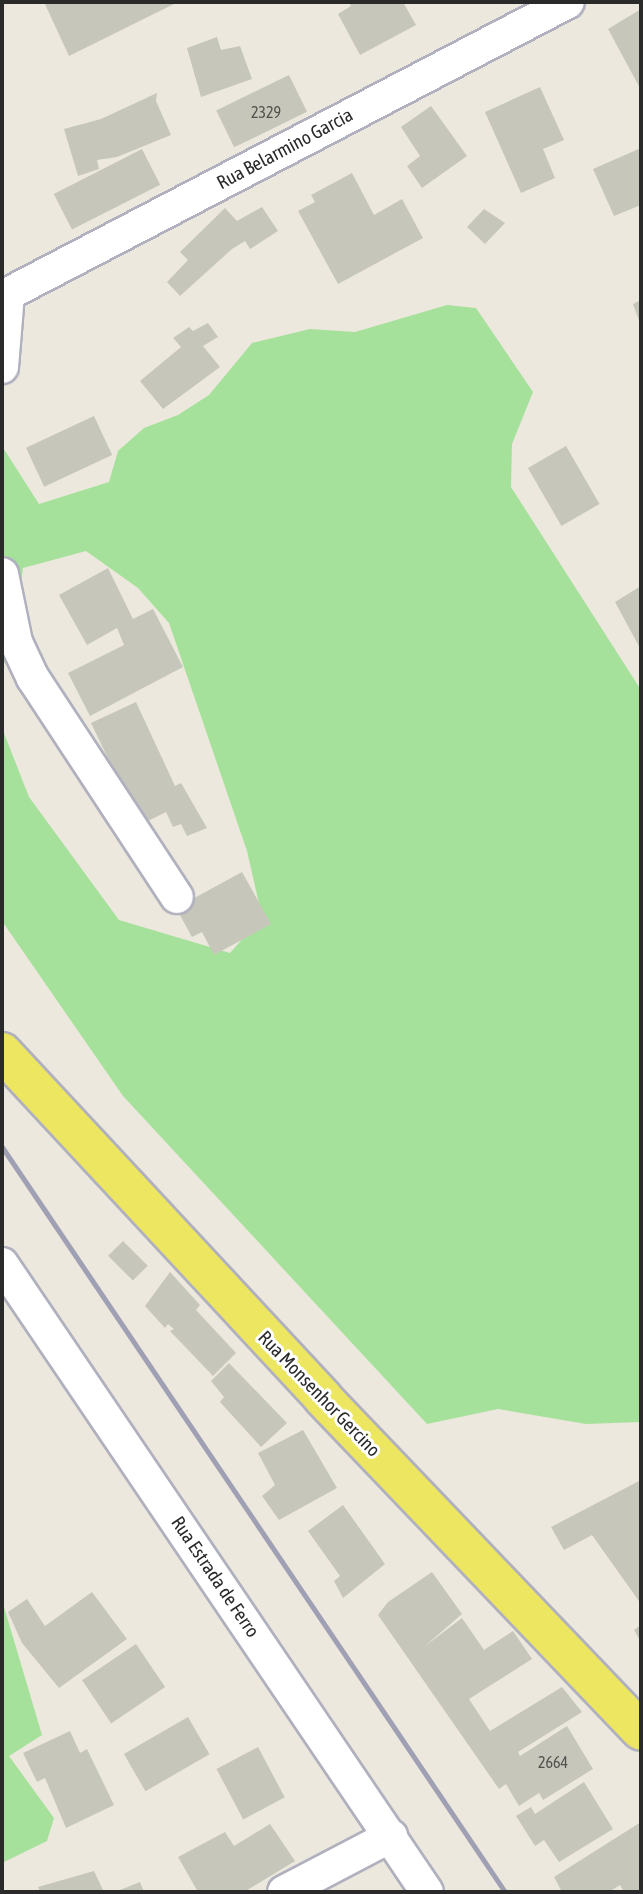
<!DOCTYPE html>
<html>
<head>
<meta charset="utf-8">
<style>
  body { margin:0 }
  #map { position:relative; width:643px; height:1894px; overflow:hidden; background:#ece8dd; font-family:"Asap Condensed",sans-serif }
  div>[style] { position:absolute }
  .green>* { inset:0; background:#a6e19b }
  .building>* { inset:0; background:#c7c6bb; transform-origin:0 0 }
  .roads { filter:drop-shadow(2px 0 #b0b0be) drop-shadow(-2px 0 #b0b0be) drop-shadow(0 2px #b0b0be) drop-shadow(0 -2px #b0b0be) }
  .minor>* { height:32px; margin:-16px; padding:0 16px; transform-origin:16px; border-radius:16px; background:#fff }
  .primary>* { height:38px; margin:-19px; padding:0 19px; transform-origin:19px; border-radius:19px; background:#ede661 }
  .rail>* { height:5px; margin:-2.5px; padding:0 2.5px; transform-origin:2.5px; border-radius:2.5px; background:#a0a0b4 }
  span { translate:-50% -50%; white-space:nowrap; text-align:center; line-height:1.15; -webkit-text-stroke:6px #fff; paint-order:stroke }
  .number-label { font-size:16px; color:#51514e }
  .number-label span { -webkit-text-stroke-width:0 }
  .street-label { font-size:19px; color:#2a2a2a }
  .frame { position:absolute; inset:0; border:4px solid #2a2a2a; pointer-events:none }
</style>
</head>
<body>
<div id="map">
  <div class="green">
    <div style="clip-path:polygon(447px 305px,476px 308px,533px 392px,512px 444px,511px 487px,641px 690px,641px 1422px,586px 1424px,498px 1409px,427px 1424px,123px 1096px,2px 921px,2px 728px,29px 797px,119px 920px,230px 953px,262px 917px,247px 851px,169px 623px,138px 588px,86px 551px,23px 568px,14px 636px,2px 670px,2px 446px,39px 504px,109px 482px,118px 451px,144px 428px,178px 415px,209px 395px,252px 343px,310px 329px,355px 332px)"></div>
    <div style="clip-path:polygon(2px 1600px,42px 1735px,9px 1756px,54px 1818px,47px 1841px,2px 1863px)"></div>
  </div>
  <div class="building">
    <div style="clip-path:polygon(44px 2px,178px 2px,69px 56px)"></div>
    <div style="clip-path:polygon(349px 2px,403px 2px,416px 25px,360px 55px,338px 14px,351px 6px)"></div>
    <div style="clip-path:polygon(641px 9px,641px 90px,608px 29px)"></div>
    <div style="clip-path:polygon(217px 37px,221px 50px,240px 46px,252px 79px,201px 97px,187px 48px)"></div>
    <div style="left:289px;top:75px;width:41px;height:81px;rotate:64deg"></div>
    <div style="clip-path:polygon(540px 87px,564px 140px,543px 149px,555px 178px,521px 193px,485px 112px)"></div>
    <div style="clip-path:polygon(157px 93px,156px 101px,171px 135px,117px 157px,97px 160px,99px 169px,78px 176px,64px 129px,101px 119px)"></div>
    <div style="clip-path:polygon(431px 106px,467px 156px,422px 188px,407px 166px,420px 156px,401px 127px)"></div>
    <div style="clip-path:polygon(641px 148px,641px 205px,614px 216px,593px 169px)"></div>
    <div style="left:142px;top:149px;width:40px;height:99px;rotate:63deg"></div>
    <div style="clip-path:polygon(352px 173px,374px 215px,402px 199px,423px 238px,338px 284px,298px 211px,315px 202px,311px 195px)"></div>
    <div style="clip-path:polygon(262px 207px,278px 231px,250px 249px,245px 241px,232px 249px,180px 296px,167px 282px,188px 260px,180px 252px,225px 208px,237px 221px)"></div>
    <div style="clip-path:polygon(484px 209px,505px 223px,485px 244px,467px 227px)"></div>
    <div style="clip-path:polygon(641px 300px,641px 326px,633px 304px)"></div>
    <div style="clip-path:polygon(208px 323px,218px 337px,203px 346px,220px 367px,163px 409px,140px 381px,181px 347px,173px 338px,189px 327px,193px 331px)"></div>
    <div style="left:94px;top:416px;width:43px;height:75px;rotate:65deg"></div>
    <div style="left:566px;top:446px;width:67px;height:44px;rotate:60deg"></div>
    <div style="clip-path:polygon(108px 568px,133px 619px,153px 609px,183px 667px,90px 716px,68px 673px,124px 645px,117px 628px,87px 645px,59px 595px)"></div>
    <div style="clip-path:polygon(641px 586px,641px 650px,615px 602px)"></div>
    <div style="clip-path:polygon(136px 702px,175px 786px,181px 783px,207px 828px,187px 836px,181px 824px,173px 827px,166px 812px,140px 825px,91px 723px)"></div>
    <div style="clip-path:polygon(242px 872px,271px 924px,214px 955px,202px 932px,192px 937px,176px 908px)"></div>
    <div style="left:123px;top:1241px;width:35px;height:21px;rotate:45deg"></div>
    <div style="clip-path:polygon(170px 1272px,200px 1305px,196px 1310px,236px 1353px,213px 1376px,170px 1331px,174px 1329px,168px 1324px,165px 1328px,145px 1306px)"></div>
    <div style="clip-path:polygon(229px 1363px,287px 1423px,261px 1447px,220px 1402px,224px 1397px,211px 1381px)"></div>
    <div style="clip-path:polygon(303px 1430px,337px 1488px,279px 1520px,262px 1496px,275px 1485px,258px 1453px)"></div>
    <div style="clip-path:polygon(641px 1480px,641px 1604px,592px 1535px,564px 1550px,551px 1527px)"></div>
    <div style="clip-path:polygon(343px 1505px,385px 1564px,343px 1598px,334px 1581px,340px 1576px,308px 1531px)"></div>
    <div style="clip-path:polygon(432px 1572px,462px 1614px,424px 1647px,462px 1618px,484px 1650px,513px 1631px,532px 1659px,469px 1699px,490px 1731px,562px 1687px,582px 1712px,518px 1752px,520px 1756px,567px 1726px,593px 1769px,543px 1800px,539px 1793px,519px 1806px,506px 1784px,499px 1789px,378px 1615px,388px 1602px)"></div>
    <div style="clip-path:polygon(92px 1592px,127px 1639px,59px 1688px,22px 1643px,8px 1612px,27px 1599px,45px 1626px)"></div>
    <div style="clip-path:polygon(641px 1625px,641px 1642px,634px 1630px)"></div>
    <div style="left:136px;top:1644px;width:52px;height:65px;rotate:56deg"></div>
    <div style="left:188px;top:1717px;width:43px;height:74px;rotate:60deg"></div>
    <div style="clip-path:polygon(70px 1731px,80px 1753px,87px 1749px,114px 1805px,66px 1828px,45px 1778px,37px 1782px,23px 1753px)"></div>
    <div style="left:258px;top:1747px;width:57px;height:47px;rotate:62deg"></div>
    <div style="clip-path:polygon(584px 1782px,613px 1829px,559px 1862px,544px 1840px,535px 1846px,516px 1816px,531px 1807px,535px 1814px)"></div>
    <div style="clip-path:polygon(641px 1822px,641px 1892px,624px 1892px,620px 1885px,609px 1892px,562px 1892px,554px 1877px)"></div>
    <div style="clip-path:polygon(270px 1824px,295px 1861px,244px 1892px,198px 1892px,178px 1857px,225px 1832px,234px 1846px)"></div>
    <div style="clip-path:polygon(94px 1871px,104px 1892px,40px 1892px,38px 1887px)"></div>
    <div style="clip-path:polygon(140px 1882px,144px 1892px,115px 1892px)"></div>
  </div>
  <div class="roads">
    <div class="minor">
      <div style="left:2px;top:297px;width:638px;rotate:-27.53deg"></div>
      <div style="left:2px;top:367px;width:73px;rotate:-85.3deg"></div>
      <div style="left:2px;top:574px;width:69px;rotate:78.4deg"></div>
      <div style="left:16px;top:642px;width:40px;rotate:65deg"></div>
      <div style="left:33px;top:678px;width:262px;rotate:56.7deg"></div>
      <div style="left:2px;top:1264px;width:758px;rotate:55.91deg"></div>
      <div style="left:284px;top:1892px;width:121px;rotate:-27.6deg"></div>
    </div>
    <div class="primary">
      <div style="left:2px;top:1052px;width:472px;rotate:47.1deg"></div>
      <div style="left:323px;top:1398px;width:460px;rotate:46.3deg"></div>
    </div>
  </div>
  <div class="rail">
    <div style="left:2px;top:1147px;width:899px;rotate:55.97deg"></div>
  </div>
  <div class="number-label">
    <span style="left:266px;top:112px">2329</span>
    <span style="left:553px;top:1762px">2664</span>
  </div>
  <div class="street-label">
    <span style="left:285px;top:149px;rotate:-28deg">Rua Belarmino Garcia</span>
    <span style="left:319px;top:1394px;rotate:46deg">Rua Monsenhor Gercino</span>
    <span style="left:215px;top:1577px;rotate:56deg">Rua Estrada de Ferro</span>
  </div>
  <div class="frame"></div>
</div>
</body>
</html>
